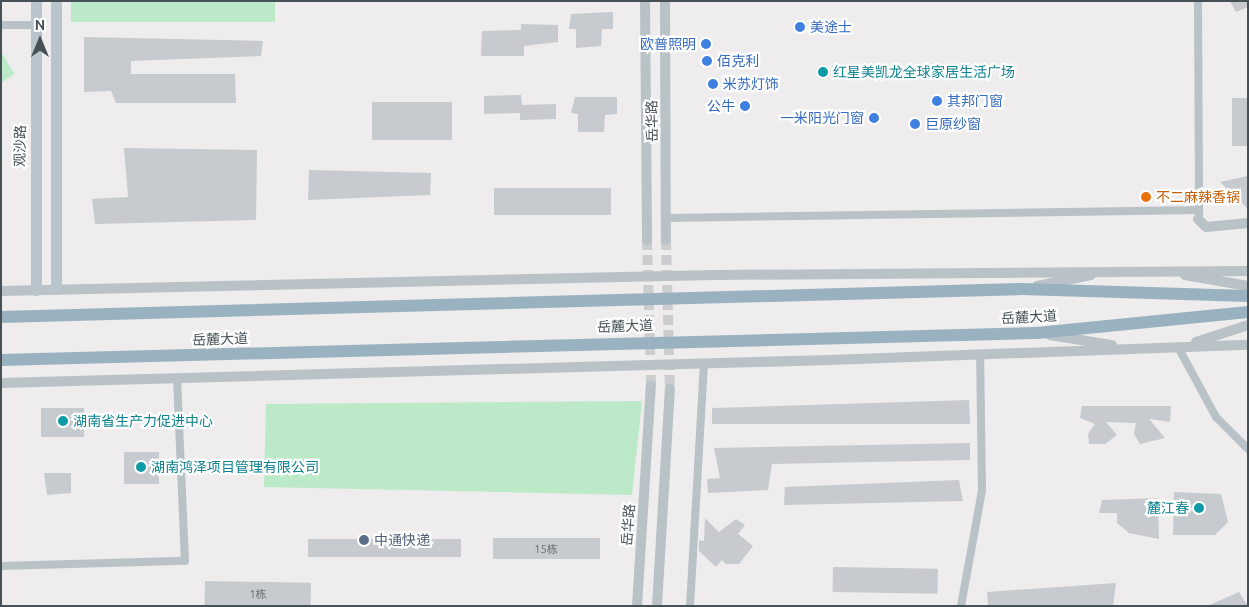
<!DOCTYPE html>
<html>
<head>
<meta charset="utf-8">
<style>
  body { margin:0 }
  #map { position:relative; width:1249px; height:607px; overflow:hidden; background:#eeecec; font-family:Ubuntu,"Noto Sans SC",sans-serif }
  div>[style] { position:absolute }
  .green>* { inset:0; background:#bceac8; transform-origin:0 0 }
  .building>* { inset:0; background:#c7cace; transform-origin:0 0 }
  .tertiary-tunnel>* { height:10px; margin-top:-5px; transform-origin:0; background:repeating-linear-gradient(90deg,#cccdce 0 10px,transparent 0 15px) }
  .minor>* { height:8px; margin:-4px; padding:0 4px; transform-origin:4px; border-radius:4px; background:#b8c2c7 }
  .tertiary>* { height:10px; margin:-5px; padding:0 5px; transform-origin:5px; border-radius:5px; background:#b8c2c7 }
  .secondary>* { height:11px; margin:-5.5px; padding:0 5.5px; transform-origin:5.5px; border-radius:5.5px; background:#b8c5cc }
  .trunk>* { height:12px; margin:-6px; padding:0 6px; transform-origin:6px; border-radius:6px; background:#9ab2c0 }
  .dots>* { width:14px; height:14px; translate:-50% -50%; box-sizing:border-box; border:2px solid #fff; border-radius:50% }
  span { translate:-50% -50%; white-space:nowrap; text-align:center; line-height:1.15; -webkit-text-stroke:4.5px #fff; paint-order:stroke }
  .number-label { font-size:11px; color:#666f75 }
  .number-label span { -webkit-text-stroke-width:0 }
  .shop-label { font-size:14px; color:#366cbe }
  .left { translate:0 -50%; text-align:left }
  .right { translate:-100% -50%; text-align:right }
  .culture-label { font-size:14px; color:#0d838f }
  .street-label { font-size:14px; color:#465157 }
  .food-label { font-size:14px; color:#c56008 }
  .service-label { font-size:14px; color:#4e5e75 }
  .frame { position:absolute; inset:0; border:2px solid #465157; pointer-events:none }
  .north { position:absolute; left:15px; top:15px; width:50px; height:50px; -webkit-text-stroke:4px #fff; paint-order:stroke; rotate:0deg; font-size:14px; font-weight:700; line-height:20px; text-align:center; color:#465157 }
  .north::after { content:''; display:block; margin:auto; width:18px; height:22px; background:#465157; clip-path:polygon(50% 0,100% 100%,50% 72%,0 100%) }
</style>
</head>
<body>
<div id="map">
  <div class="green">
    <div style="left:71px;top:1px;width:204px;height:21px"></div>
    <div style="left:1px;top:52px;width:26px;height:215px;rotate:58deg"></div>
    <div style="clip-path:polygon(642px 401px,632px 495px,264px 487px,266px 404px)"></div>
  </div>
  <div class="building">
    <div style="clip-path:polygon(1230px 1px,1248px 1px,1248px 7px,1236px 12px)"></div>
    <div style="clip-path:polygon(613px 12px,613px 29px,602px 29px,601px 46px,576px 48px,576px 29px,569px 29px,571px 14px)"></div>
    <div style="clip-path:polygon(521px 24px,558px 25px,558px 42px,524px 46px,524px 56px,481px 56px,482px 31px,521px 30px)"></div>
    <div style="clip-path:polygon(84px 37px,263px 41px,261px 56px,131px 61px,131px 74px,235px 74px,236px 103px,116px 103px,111px 91px,84px 92px)"></div>
    <div style="clip-path:polygon(521px 95px,522px 105px,556px 104px,556px 119px,520px 120px,520px 113px,484px 114px,484px 96px)"></div>
    <div style="clip-path:polygon(575px 97px,617px 97px,617px 114px,605px 115px,604px 132px,578px 132px,578px 114px,571px 113px)"></div>
    <div style="left:1232px;top:98px;width:16px;height:48px"></div>
    <div style="left:452px;top:102px;width:38px;height:80px;rotate:90deg"></div>
    <div style="clip-path:polygon(124px 148px,257px 150px,256px 220px,95px 224px,92px 199px,128px 197px)"></div>
    <div style="clip-path:polygon(309px 170px,431px 173px,430px 195px,308px 200px)"></div>
    <div style="clip-path:polygon(1248px 176px,1248px 209px,1220px 182px)"></div>
    <div style="left:494px;top:188px;width:117px;height:27px"></div>
    <div style="clip-path:polygon(969px 400px,970px 424px,712px 424px,712px 408px)"></div>
    <div style="clip-path:polygon(1082px 406px,1171px 406px,1170px 422px,1149px 419px,1165px 438px,1140px 444px,1134px 434px,1136px 423px,1106px 422px,1117px 435px,1105px 444px,1089px 444px,1088px 434px,1095px 424px,1080px 418px)"></div>
    <div style="left:41px;top:408px;width:43px;height:29px"></div>
    <div style="clip-path:polygon(970px 443px,970px 460px,772px 464px,768px 490px,708px 493px,707px 479px,720px 478px,714px 448px)"></div>
    <div style="left:124px;top:452px;width:35px;height:32px"></div>
    <div style="clip-path:polygon(44px 473px,71px 473px,71px 493px,47px 495px)"></div>
    <div style="clip-path:polygon(959px 480px,963px 501px,784px 505px,785px 487px)"></div>
    <div style="clip-path:polygon(1174px 492px,1221px 494px,1228px 522px,1215px 535px,1173px 535px)"></div>
    <div style="clip-path:polygon(1158px 498px,1159px 539px,1129px 533px,1117px 523px,1117px 513px,1099px 513px,1102px 500px)"></div>
    <div style="clip-path:polygon(705px 518px,719px 532px,736px 519px,745px 525px,738px 534px,753px 546px,739px 564px,726px 564px,722px 560px,716px 567px,699px 551px,699px 540px,704px 541px)"></div>
    <div style="left:600px;top:538px;width:21px;height:107px;rotate:90deg"></div>
    <div style="left:461px;top:539px;width:18px;height:153px;rotate:90deg"></div>
    <div style="left:833px;top:567px;width:105px;height:25px;rotate:1deg"></div>
    <div style="left:205px;top:581px;width:106px;height:24px;rotate:1deg"></div>
    <div style="clip-path:polygon(1116px 583px,1113px 606px,988px 606px,987px 592px)"></div>
    <div style="clip-path:polygon(1239px 592px,1248px 606px,1207px 606px)"></div>
  </div>
  <div class="tertiary-tunnel">
    <div style="left:647px;top:240px;width:145px;rotate:88.4deg"></div>
    <div style="left:666px;top:240px;width:148px;rotate:88.5deg"></div>
  </div>
  <div class="minor">
    <div style="left:1198px;top:1px;width:214px;rotate:89.7deg"></div>
    <div style="left:1px;top:25px;width:36px"></div>
    <div style="left:667px;top:218px;width:532px;rotate:-0.86deg"></div>
    <div style="left:1178px;top:347px;width:80px;rotate:61.5deg"></div>
    <div style="left:1216px;top:417px;width:45px;rotate:45deg"></div>
    <div style="left:1px;top:566px;width:184px;rotate:-1.6deg"></div>
    <div style="left:185px;top:561px;width:184px;rotate:-92.5deg"></div>
    <div style="left:690px;top:606px;width:243px;rotate:-86.7deg"></div>
    <div style="left:961px;top:606px;width:118px;rotate:-79.7deg"></div>
    <div style="left:982px;top:490px;width:136px;rotate:-90.8deg"></div>
  </div>
  <div class="tertiary">
    <div style="left:645px;top:1px;width:239px;rotate:89.5deg"></div>
    <div style="left:665px;top:1px;width:239px;rotate:89.8deg"></div>
    <div style="left:1198px;top:219px;width:11px;rotate:45deg"></div>
    <div style="left:1206px;top:227px;width:42px;rotate:-5.4deg"></div>
    <div style="left:1185px;top:275px;width:64px;rotate:9.9deg"></div>
    <div style="left:1037px;top:286px;width:55px;rotate:-11.5deg"></div>
    <div style="left:1px;top:291px;width:713px;rotate:-1.29deg"></div>
    <div style="left:714px;top:275px;width:534px;rotate:-0.43deg"></div>
    <div style="left:1050px;top:335px;width:63px;rotate:9.2deg"></div>
    <div style="left:1196px;top:342px;width:55px;rotate:-18.1deg"></div>
    <div style="left:1px;top:383px;width:829px;rotate:-1.59deg"></div>
    <div style="left:830px;top:360px;width:418px;rotate:-2.1deg"></div>
    <div style="left:637px;top:606px;width:221px;rotate:-86.4deg"></div>
    <div style="left:657px;top:606px;width:218px;rotate:-86.6deg"></div>
  </div>
  <div class="secondary">
    <div style="left:36px;top:1px;width:289px;rotate:90deg"></div>
    <div style="left:56px;top:289px;width:288px;rotate:-90deg"></div>
  </div>
  <div class="trunk">
    <div style="left:1px;top:317px;width:1021px;rotate:-1.57deg"></div>
    <div style="left:1022px;top:289px;width:226px;rotate:1.8deg"></div>
    <div style="left:1px;top:360px;width:1036px;rotate:-1.49deg"></div>
    <div style="left:1037px;top:333px;width:212px;rotate:-5.7deg"></div>
  </div>
  <div class="dots">
    <div style="left:800px;top:27px;background:#3f7fe0"></div>
    <div style="left:706px;top:44px;background:#3f7fe0"></div>
    <div style="left:707px;top:61px;background:#3f7fe0"></div>
    <div style="left:823px;top:72px;background:#0f9aa8"></div>
    <div style="left:713px;top:84px;background:#3f7fe0"></div>
    <div style="left:937px;top:101px;background:#3f7fe0"></div>
    <div style="left:745px;top:106px;background:#3f7fe0"></div>
    <div style="left:874px;top:118px;background:#3f7fe0"></div>
    <div style="left:915px;top:124px;background:#3f7fe0"></div>
    <div style="left:1146px;top:197px;background:#e8710a"></div>
    <div style="left:63px;top:421px;background:#0f9aa8"></div>
    <div style="left:141px;top:467px;background:#0f9aa8"></div>
    <div style="left:1199px;top:508px;background:#0f9aa8"></div>
    <div style="left:364px;top:540px;background:#5c6f8a"></div>
  </div>
  <div class="number-label">
    <span style="left:546px;top:549px">15栋</span>
    <span style="left:258px;top:594px">1栋</span>
  </div>
  <div class="shop-label">
    <span class="left" style="left:810px;top:27px">美途士</span>
    <span class="right" style="left:696px;top:44px">欧普照明</span>
    <span class="left" style="left:717px;top:61px">佰克利</span>
    <span class="left" style="left:723px;top:84px">米苏灯饰</span>
    <span class="left" style="left:947px;top:101px">其邦门窗</span>
    <span class="right" style="left:735px;top:106px">公牛</span>
    <span class="right" style="left:864px;top:118px">一米阳光门窗</span>
    <span class="left" style="left:925px;top:124px">巨原纱窗</span>
  </div>
  <div class="culture-label">
    <span class="left" style="left:833px;top:72px">红星美凯龙全球家居生活广场</span>
    <span class="left" style="left:73px;top:421px">湖南省生产力促进中心</span>
    <span class="left" style="left:151px;top:467px">湖南鸿泽项目管理有限公司</span>
    <span class="right" style="left:1189px;top:508px">麓江春</span>
  </div>
  <div class="street-label">
    <span style="left:652px;top:121px;rotate:-91deg">岳华路</span>
    <span style="left:20px;top:146px;rotate:-89deg">观沙路</span>
    <span style="left:1029px;top:317px;rotate:-3deg">岳麓大道</span>
    <span style="left:625px;top:326px;rotate:-2deg">岳麓大道</span>
    <span style="left:220px;top:339px;rotate:-2deg">岳麓大道</span>
    <span style="left:628px;top:525px;rotate:-86deg">岳华路</span>
  </div>
  <div class="food-label">
    <span class="left" style="left:1156px;top:197px">不二麻辣香锅</span>
  </div>
  <div class="service-label">
    <span class="left" style="left:374px;top:540px">中通快递</span>
  </div>
  <div class="frame"></div>
  <div class="north">N</div>
</div>
</body>
</html>
